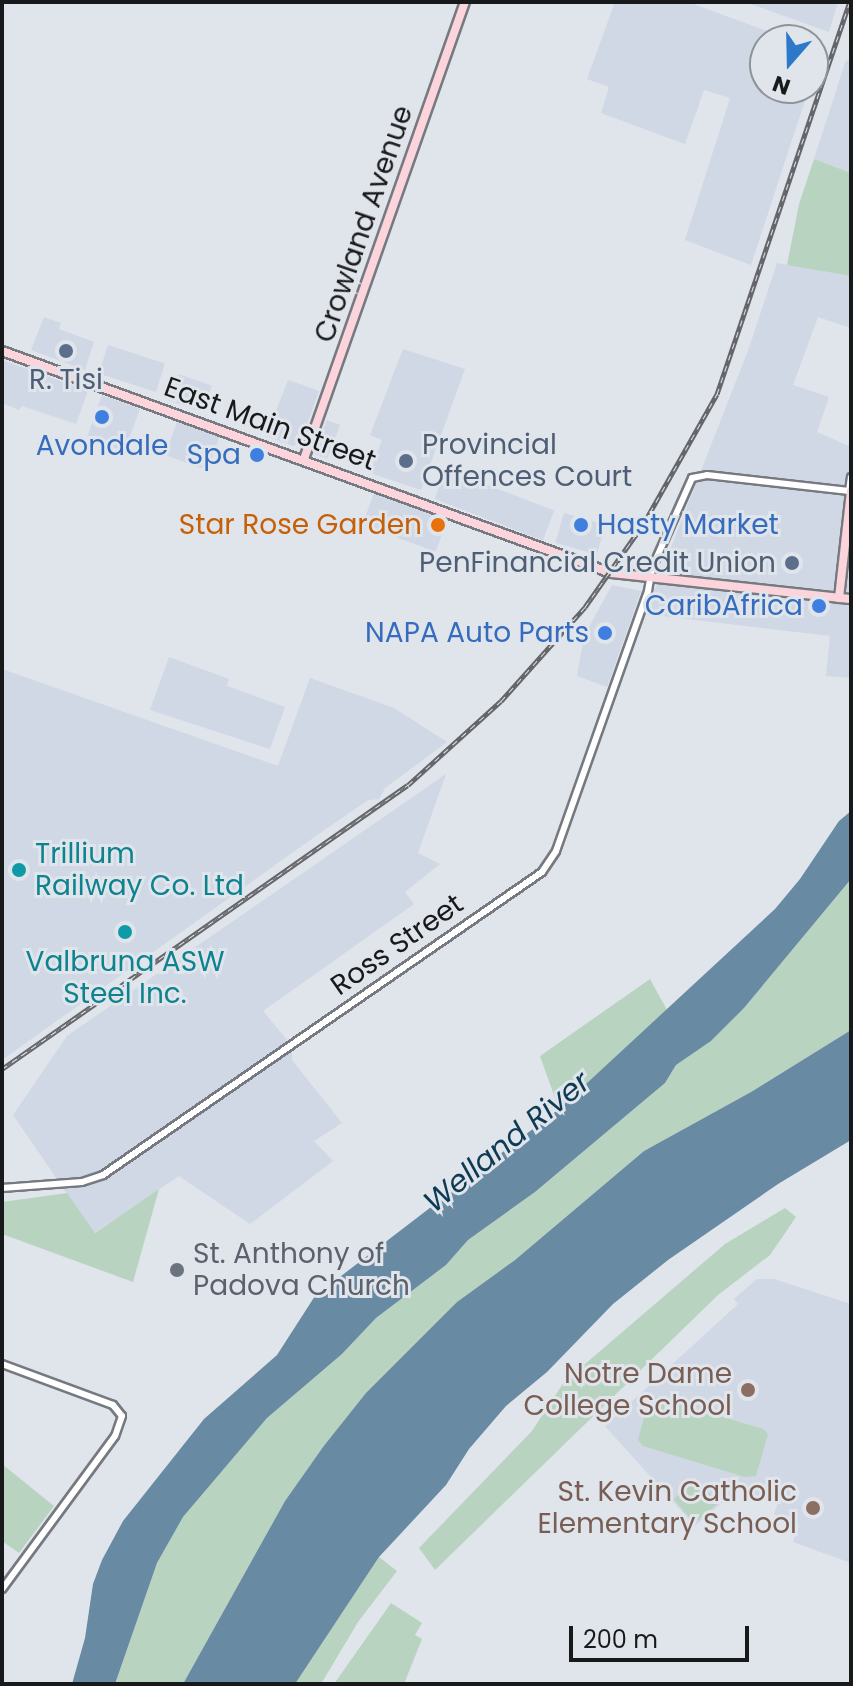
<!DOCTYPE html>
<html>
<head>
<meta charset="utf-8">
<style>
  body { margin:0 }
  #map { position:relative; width:853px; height:1686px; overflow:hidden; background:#e0e4eb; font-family:Poppins,sans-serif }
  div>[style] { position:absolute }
  .built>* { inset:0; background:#d0d7e5; transform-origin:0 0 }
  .green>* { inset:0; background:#b8d4c0; transform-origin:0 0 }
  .water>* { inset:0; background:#698aa3 }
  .roads { filter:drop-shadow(2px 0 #767a80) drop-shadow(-2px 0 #767a80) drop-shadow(0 2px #767a80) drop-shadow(0 -2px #767a80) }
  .minor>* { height:6px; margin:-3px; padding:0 3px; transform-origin:3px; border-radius:3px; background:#fff }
  .major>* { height:8px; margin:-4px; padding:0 4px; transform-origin:4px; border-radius:4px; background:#fbd4dc }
  .rail>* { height:5px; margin-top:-2.5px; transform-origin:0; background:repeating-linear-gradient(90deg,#e0e4eb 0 6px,#64666a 0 12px); box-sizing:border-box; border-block:2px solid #64666a }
  .dots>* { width:22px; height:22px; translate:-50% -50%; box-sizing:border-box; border:4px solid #e0e4eb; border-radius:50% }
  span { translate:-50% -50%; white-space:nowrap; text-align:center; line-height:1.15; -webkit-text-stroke:6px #e0e4eb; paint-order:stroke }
  .street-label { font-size:28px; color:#18191b }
  .service-label { font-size:28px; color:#4e5e75 }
  .left { translate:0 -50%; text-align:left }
  .right { translate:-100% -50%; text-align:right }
  .shop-label { font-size:28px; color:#366cbe }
  .food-label { font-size:28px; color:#c56008 }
  .culture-label { font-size:28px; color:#0d838f }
  .worship-label { font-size:28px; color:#5b616d }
  .education-label { font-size:28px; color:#785e54 }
  .water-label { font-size:30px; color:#0d3a54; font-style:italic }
  .frame { position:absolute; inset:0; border:4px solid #18191b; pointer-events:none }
  .north { position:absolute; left:749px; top:24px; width:80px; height:80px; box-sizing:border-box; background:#e0e4eb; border:2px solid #909398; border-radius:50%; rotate:200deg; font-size:22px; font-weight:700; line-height:32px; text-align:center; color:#18191b }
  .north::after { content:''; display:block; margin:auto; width:28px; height:36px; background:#2d79c9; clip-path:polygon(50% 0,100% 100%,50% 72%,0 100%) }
  .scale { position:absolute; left:569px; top:1626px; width:180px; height:36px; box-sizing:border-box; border:4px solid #18191b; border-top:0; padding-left:10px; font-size:24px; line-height:28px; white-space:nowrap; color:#18191b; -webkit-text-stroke:6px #e0e4eb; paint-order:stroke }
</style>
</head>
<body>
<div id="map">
  <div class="built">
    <div style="clip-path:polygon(615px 2px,688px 2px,791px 40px,765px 40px,765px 88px,809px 88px,751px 265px,685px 240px,730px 98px,704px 90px,685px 144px,601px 113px,609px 87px,587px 79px)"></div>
    <div style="clip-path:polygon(745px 2px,838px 2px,829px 32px)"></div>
    <div style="clip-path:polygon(846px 60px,851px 62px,851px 173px,814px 159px)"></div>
    <div style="clip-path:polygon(777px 263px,851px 276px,851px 328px,818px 317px,793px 385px,829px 397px,817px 432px,849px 446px,851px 442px,851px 678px,826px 676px,830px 636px,645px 614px,749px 348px)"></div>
    <div style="clip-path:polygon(44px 317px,61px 323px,59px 329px,94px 342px,85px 370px,31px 350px)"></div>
    <div style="left:108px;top:345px;width:60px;height:30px;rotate:18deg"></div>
    <div style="clip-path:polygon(403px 349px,465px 369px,421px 490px,370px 473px,382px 440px,370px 435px)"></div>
    <div style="clip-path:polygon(2px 360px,88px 391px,76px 424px,22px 406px,19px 410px,2px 403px)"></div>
    <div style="left:178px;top:374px;width:36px;height:28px;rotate:19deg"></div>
    <div style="clip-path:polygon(288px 380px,319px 391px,301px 442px,293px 446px,266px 436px)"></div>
    <div style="clip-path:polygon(102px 395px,140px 409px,128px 441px,122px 439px,118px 449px,87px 437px)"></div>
    <div style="left:327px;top:420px;width:14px;height:36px;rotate:21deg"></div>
    <div style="left:177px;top:422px;width:45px;height:35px;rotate:20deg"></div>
    <div style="left:446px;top:469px;width:116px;height:32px;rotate:21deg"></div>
    <div style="left:374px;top:493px;width:78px;height:34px;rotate:20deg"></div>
    <div style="left:564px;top:513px;width:43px;height:31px;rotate:16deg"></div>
    <div style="clip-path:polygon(612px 585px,641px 591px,607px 687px,577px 676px,584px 636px)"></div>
    <div style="clip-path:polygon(169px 657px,229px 679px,227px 686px,285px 707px,270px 749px,150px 710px)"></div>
    <div style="clip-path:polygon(2px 669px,278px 766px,310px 678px,394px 708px,447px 742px,385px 788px,379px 799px,368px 800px,313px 838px,2px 1060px)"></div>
    <div style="clip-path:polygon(446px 774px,418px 853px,440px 864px,405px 892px,414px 904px,263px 1011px,292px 1046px,292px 1060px,342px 1123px,314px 1141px,333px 1161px,250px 1224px,179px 1176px,94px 1233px,13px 1115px,67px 1036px)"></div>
    <div style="clip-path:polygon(757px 1279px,774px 1279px,851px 1304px,851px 1563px,793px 1542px,799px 1525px,774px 1514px,778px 1503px,738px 1489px,695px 1526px,605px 1426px,738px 1304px,734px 1299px)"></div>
  </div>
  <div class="green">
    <div style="clip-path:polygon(814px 159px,851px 173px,851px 276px,787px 265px,799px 204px)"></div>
    <div style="clip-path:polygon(851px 879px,851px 1030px,751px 1092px,644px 1151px,515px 1260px,457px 1302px,323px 1447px,285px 1501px,183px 1684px,115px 1684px,157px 1563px,183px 1517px,267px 1418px,342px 1354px,376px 1318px,446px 1265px,468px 1240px,535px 1192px,665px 1083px,676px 1065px,711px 1041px,744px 1008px)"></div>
    <div style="clip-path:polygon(650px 979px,667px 1010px,559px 1109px,540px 1056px)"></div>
    <div style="clip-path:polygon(159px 1189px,133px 1282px,2px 1234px,2px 1202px,67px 1193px,95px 1233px)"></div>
    <div style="clip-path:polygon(785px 1208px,796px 1217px,770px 1255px,718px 1295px,435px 1570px,419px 1548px,532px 1431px,564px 1382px,725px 1244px)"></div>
    <div style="clip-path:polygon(656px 1397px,763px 1429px,768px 1434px,756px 1476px,745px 1477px,643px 1446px,638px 1440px,649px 1399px)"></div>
    <div style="clip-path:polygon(2px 1464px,54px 1506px,19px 1553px,2px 1541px)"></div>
    <div style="left:697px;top:1479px;width:32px;height:31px;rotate:49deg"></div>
    <div style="clip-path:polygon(379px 1557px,397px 1571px,358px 1622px,321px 1684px,295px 1684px)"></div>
    <div style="clip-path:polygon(391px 1603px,422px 1623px,415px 1635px,422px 1639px,404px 1684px,334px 1684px)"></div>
  </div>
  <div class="water">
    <div style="clip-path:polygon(851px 811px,851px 879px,744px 1008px,711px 1041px,676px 1065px,665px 1083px,535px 1192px,468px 1240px,446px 1265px,376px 1318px,342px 1354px,267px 1418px,183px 1517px,157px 1563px,115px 1684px,72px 1684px,85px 1638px,93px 1584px,102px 1560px,123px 1521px,204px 1419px,277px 1355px,315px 1296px,559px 1109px,775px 909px,800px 879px,839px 821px)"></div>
    <div style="clip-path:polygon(851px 1030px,851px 1140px,778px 1184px,668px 1260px,613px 1304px,547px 1372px,506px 1406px,469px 1449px,446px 1485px,379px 1557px,295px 1684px,183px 1684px,285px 1501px,323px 1447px,366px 1393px,457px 1302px,515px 1260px,644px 1151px,751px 1092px)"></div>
  </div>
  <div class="roads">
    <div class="minor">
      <div style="left:2px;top:1188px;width:80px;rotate:-4.3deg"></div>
      <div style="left:82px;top:1182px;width:22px;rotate:-18deg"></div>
      <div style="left:103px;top:1175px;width:533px;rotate:-34.61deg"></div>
      <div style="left:542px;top:872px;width:25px;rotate:-56deg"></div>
      <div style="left:556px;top:851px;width:276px;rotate:-70.5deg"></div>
      <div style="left:648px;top:591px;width:23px;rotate:-80deg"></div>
      <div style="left:652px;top:568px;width:98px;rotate:-66deg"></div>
      <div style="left:692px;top:478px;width:15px;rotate:-11deg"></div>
      <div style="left:707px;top:475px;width:143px;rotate:6.4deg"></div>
      <div style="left:849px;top:491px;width:14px;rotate:-82deg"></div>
      <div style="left:2px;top:1364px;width:118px;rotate:20.3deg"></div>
      <div style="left:113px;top:1405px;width:14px;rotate:51deg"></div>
      <div style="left:122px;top:1416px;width:21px;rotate:109deg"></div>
      <div style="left:115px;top:1436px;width:190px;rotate:126.4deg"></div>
    </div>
    <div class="major">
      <div style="left:2px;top:351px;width:648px;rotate:20.03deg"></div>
      <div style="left:611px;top:573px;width:241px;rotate:6.2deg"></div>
      <div style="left:304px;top:459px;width:485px;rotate:-70.6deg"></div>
      <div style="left:839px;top:598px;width:108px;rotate:-83.6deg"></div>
    </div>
  </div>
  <div class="rail">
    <div style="left:2px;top:1069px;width:495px;rotate:-35deg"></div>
    <div style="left:408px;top:785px;width:125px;rotate:-42.1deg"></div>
    <div style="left:501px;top:701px;width:126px;rotate:-48.2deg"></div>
    <div style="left:585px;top:607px;width:103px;rotate:-54.9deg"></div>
    <div style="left:644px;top:523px;width:148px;rotate:-60.5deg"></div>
    <div style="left:717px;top:394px;width:414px;rotate:-71.3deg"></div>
  </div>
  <div class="dots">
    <div style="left:66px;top:351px;background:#5c6f8a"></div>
    <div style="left:102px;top:417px;background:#3f7fe0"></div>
    <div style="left:257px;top:455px;background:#3f7fe0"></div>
    <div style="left:406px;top:461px;background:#5c6f8a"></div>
    <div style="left:438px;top:525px;background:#e8710a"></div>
    <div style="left:581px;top:525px;background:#3f7fe0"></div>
    <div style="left:792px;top:563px;background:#5c6f8a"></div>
    <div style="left:819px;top:606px;background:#3f7fe0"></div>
    <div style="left:605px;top:633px;background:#3f7fe0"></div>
    <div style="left:19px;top:870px;background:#0f9aa8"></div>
    <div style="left:125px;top:932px;background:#0f9aa8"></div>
    <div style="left:177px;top:1270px;background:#6b7280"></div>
    <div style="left:748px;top:1390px;background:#8d6e63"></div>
    <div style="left:813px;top:1508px;background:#8d6e63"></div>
  </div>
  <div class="street-label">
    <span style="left:364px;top:224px;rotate:-71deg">Crowland Avenue</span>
    <span style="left:270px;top:424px;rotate:20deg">East Main Street</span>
    <span style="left:397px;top:945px;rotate:-35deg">Ross Street</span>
  </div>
  <div class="service-label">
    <span style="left:66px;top:380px">R. Tisi</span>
    <span class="left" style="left:422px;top:461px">Provincial<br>Offences Court</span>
    <span class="right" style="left:776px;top:563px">PenFinancial Credit Union</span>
  </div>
  <div class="shop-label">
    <span style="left:102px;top:446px">Avondale</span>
    <span class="right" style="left:241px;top:455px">Spa</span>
    <span class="left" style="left:597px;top:525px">Hasty Market</span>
    <span class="right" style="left:803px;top:606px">CaribAfrica</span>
    <span class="right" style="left:589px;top:633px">NAPA Auto Parts</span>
  </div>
  <div class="food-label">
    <span class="right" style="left:422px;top:525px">Star Rose Garden</span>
  </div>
  <div class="culture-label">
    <span class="left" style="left:35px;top:870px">Trillium<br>Railway Co. Ltd</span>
    <span style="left:125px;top:978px">Valbruna ASW<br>Steel Inc.</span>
  </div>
  <div class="worship-label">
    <span class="left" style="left:193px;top:1270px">St. Anthony of<br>Padova Church</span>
  </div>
  <div class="education-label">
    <span class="right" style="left:732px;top:1390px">Notre Dame<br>College School</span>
    <span class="right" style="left:797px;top:1508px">St. Kevin Catholic<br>Elementary School</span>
  </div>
  <div class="water-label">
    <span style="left:507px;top:1142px;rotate:-39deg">Welland River</span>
  </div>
  <div class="frame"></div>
  <div class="north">N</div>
  <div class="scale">200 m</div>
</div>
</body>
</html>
